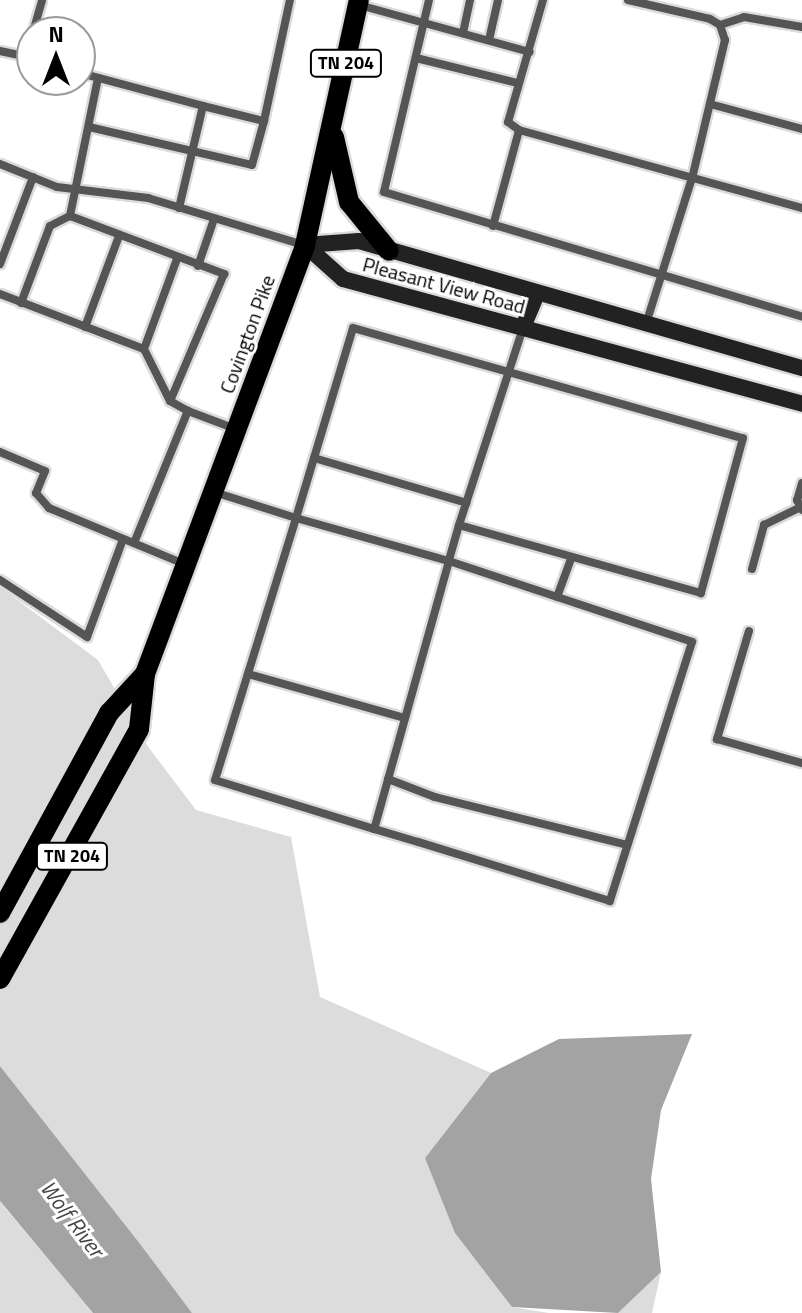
<!DOCTYPE html>
<html>
<head>
<meta charset="utf-8">
<style>
  body { margin:0 }
  #map { position:relative; width:802px; height:1313px; overflow:hidden; background:#fff; font-family:"Titillium Web",sans-serif }
  div>[style] { position:absolute }
  .green>* { inset:0; background:#dcdcdc }
  .water>* { inset:0; background:#a3a3a3 }
  .roads { filter:drop-shadow(2px 0 #dbdbdb) drop-shadow(-2px 0 #dbdbdb) drop-shadow(0 2px #dbdbdb) drop-shadow(0 -2px #dbdbdb) }
  .service>* { height:8px; margin:-4px; padding:0 4px; transform-origin:4px; border-radius:4px; background:#555 }
  .secondary>* { height:16px; margin:-8px; padding:0 8px; transform-origin:8px; border-radius:8px; background:#222 }
  .primary>* { height:20px; margin:-10px; padding:0 10px; transform-origin:10px; border-radius:10px; background:#000 }
  span { translate:-50% -50%; white-space:nowrap; text-align:center; line-height:1.15; -webkit-text-stroke:6px #fff; paint-order:stroke }
  .shield-label span { padding:2px 6px; background:#fff; border:2px solid; border-radius:6px; -webkit-text-stroke-width:0 }
  .shield-label { font-size:18px; color:#000; font-weight:700 }
  .street-label { font-size:20px; color:#000 }
  .water-label { font-size:22px; color:#444; font-style:italic }
  .north { position:absolute; left:16px; top:16px; width:80px; height:80px; box-sizing:border-box; background:#fff; border:2px solid #999; border-radius:50%; rotate:0deg; font-size:22px; font-weight:700; line-height:32px; text-align:center; color:#000 }
  .north::after { content:''; display:block; margin:auto; width:28px; height:36px; background:#000; clip-path:polygon(50% 0,100% 100%,50% 72%,0 100%) }
</style>
</head>
<body>
<div id="map">
  <div class="green">
    <div style="clip-path:polygon(0 587px,98px 660px,149px 748px,196px 810px,291px 837px,320px 997px,491px 1073px,425px 1158px,512px 1307px,549px 1313px,192px 1313px,0 1066px)"></div>
    <div style="clip-path:polygon(0 1201px,6px 1209px,93px 1313px,0 1313px)"></div>
    <div style="clip-path:polygon(661px 1272px,652px 1313px,618px 1313px)"></div>
  </div>
  <div class="water">
    <div style="clip-path:polygon(692px 1034px,661px 1110px,651px 1179px,661px 1272px,618px 1313px,512px 1307px,455px 1233px,425px 1158px,491px 1073px,559px 1039px)"></div>
    <div style="clip-path:polygon(0 1066px,140px 1244px,192px 1313px,93px 1313px,0 1201px)"></div>
  </div>
  <div class="roads">
    <div class="service">
      <div style="left:429px;top:0;width:197px;rotate:103.2deg"></div>
      <div style="left:384px;top:192px;width:436px;rotate:16.6deg"></div>
      <div style="left:543px;top:0;width:127px;rotate:106deg"></div>
      <div style="left:508px;top:122px;width:14px;rotate:36deg"></div>
      <div style="left:519px;top:130px;width:294px;rotate:15.4deg"></div>
      <div style="left:628px;top:0;width:84px;rotate:13deg"></div>
      <div style="left:710px;top:19px;width:12px;rotate:31deg"></div>
      <div style="left:720px;top:25px;width:16px;rotate:72deg"></div>
      <div style="left:725px;top:40px;width:142px;rotate:103.4deg"></div>
      <div style="left:692px;top:178px;width:153px;rotate:107.5deg"></div>
      <div style="left:359px;top:5px;width:177px;rotate:15.4deg"></div>
      <div style="left:720px;top:25px;width:25px;rotate:-18deg"></div>
      <div style="left:744px;top:17px;width:59px;rotate:9.8deg"></div>
      <div style="left:33px;top:32px;width:33px;rotate:-74deg"></div>
      <div style="left:463px;top:33px;width:34px;rotate:-78deg"></div>
      <div style="left:489px;top:40px;width:41px;rotate:-77.3deg"></div>
      <div style="left:0;top:51px;width:30px;rotate:12deg"></div>
      <div style="left:416px;top:58px;width:105px;rotate:13.8deg"></div>
      <div style="left:31px;top:59px;width:22px;rotate:-87deg"></div>
      <div style="left:80px;top:73px;width:127px;rotate:15deg"></div>
      <div style="left:98px;top:78px;width:141px;rotate:101.5deg"></div>
      <div style="left:70px;top:216px;width:165px;rotate:20.6deg"></div>
      <div style="left:224px;top:274px;width:138px;rotate:113deg"></div>
      <div style="left:170px;top:401px;width:21px;rotate:29deg"></div>
      <div style="left:710px;top:104px;width:95px;rotate:15.2deg"></div>
      <div style="left:89px;top:127px;width:167px;rotate:13.1deg"></div>
      <div style="left:252px;top:165px;width:46px;rotate:-74.7deg"></div>
      <div style="left:0;top:164px;width:61px;rotate:22deg"></div>
      <div style="left:57px;top:187px;width:92px;rotate:6.9deg"></div>
      <div style="left:148px;top:198px;width:163px;rotate:16.8deg"></div>
      <div style="left:179px;top:208px;width:105px;rotate:-76.8deg"></div>
      <div style="left:203px;top:106px;width:63px;rotate:13.8deg"></div>
      <div style="left:264px;top:121px;width:124px;rotate:-77.9deg"></div>
      <div style="left:493px;top:226px;width:99px;rotate:-74.8deg"></div>
      <div style="left:0;top:264px;width:93px;rotate:-69.2deg"></div>
      <div style="left:198px;top:266px;width:50px;rotate:-71.2deg"></div>
      <div style="left:0;top:294px;width:154px;rotate:20.9deg"></div>
      <div style="left:144px;top:349px;width:58px;rotate:63.4deg"></div>
      <div style="left:21px;top:303px;width:82px;rotate:-69.4deg"></div>
      <div style="left:50px;top:226px;width:22px;rotate:-27deg"></div>
      <div style="left:85px;top:327px;width:97px;rotate:-69.5deg"></div>
      <div style="left:144px;top:349px;width:96px;rotate:-69.9deg"></div>
      <div style="left:0;top:452px;width:49px;rotate:22.9deg"></div>
      <div style="left:45px;top:471px;width:24px;rotate:112deg"></div>
      <div style="left:36px;top:493px;width:20px;rotate:49deg"></div>
      <div style="left:49px;top:508px;width:146px;rotate:22.5deg"></div>
      <div style="left:314px;top:458px;width:159px;rotate:16.4deg"></div>
      <div style="left:802px;top:483px;width:18px;rotate:106deg"></div>
      <div style="left:797px;top:500px;width:11px;rotate:63deg"></div>
      <div style="left:214px;top:492px;width:86px;rotate:17.6deg"></div>
      <div style="left:296px;top:518px;width:159px;rotate:15.7deg"></div>
      <div style="left:449px;top:561px;width:256px;rotate:18.4deg"></div>
      <div style="left:692px;top:642px;width:272px;rotate:107.6deg"></div>
      <div style="left:610px;top:901px;width:201px;rotate:-162.9deg"></div>
      <div style="left:418px;top:842px;width:46px;rotate:-163.5deg"></div>
      <div style="left:374px;top:829px;width:166px;rotate:-162.9deg"></div>
      <div style="left:215px;top:780px;width:274px;rotate:-72.8deg"></div>
      <div style="left:296px;top:518px;width:198px;rotate:-73.3deg"></div>
      <div style="left:353px;top:328px;width:405px;rotate:15.8deg"></div>
      <div style="left:743px;top:438px;width:161px;rotate:105.2deg"></div>
      <div style="left:701px;top:593px;width:251px;rotate:-164.3deg"></div>
      <div style="left:459px;top:525px;width:37px;rotate:106deg"></div>
      <div style="left:449px;top:561px;width:278px;rotate:105.6deg"></div>
      <div style="left:459px;top:525px;width:207px;rotate:-72deg"></div>
      <div style="left:134px;top:543px;width:143px;rotate:-67.8deg"></div>
      <div style="left:188px;top:411px;width:51px;rotate:20.6deg"></div>
      <div style="left:752px;top:569px;width:46px;rotate:-74.7deg"></div>
      <div style="left:764px;top:525px;width:39px;rotate:-26deg"></div>
      <div style="left:0;top:580px;width:104px;rotate:33.2deg"></div>
      <div style="left:87px;top:637px;width:104px;rotate:-69.8deg"></div>
      <div style="left:557px;top:597px;width:40px;rotate:-69.8deg"></div>
      <div style="left:749px;top:631px;width:113px;rotate:106.5deg"></div>
      <div style="left:717px;top:739px;width:88px;rotate:15.8deg"></div>
      <div style="left:248px;top:674px;width:163px;rotate:15.7deg"></div>
      <div style="left:388px;top:779px;width:50px;rotate:21deg"></div>
      <div style="left:435px;top:797px;width:198px;rotate:14deg"></div>
    </div>
    <div class="secondary">
      <div style="left:305px;top:245px;width:51px;rotate:41.8deg"></div>
      <div style="left:343px;top:279px;width:476px;rotate:15.2deg"></div>
      <div style="left:305px;top:245px;width:54px;rotate:-4.2deg"></div>
      <div style="left:359px;top:241px;width:461px;rotate:16deg"></div>
      <div style="left:523px;top:327px;width:36px;rotate:-67deg"></div>
    </div>
    <div class="primary">
      <div style="left:334px;top:137px;width:67px;rotate:77deg"></div>
      <div style="left:349px;top:202px;width:63px;rotate:50.8deg"></div>
      <div style="left:0;top:913px;width:228px;rotate:-61.4deg"></div>
      <div style="left:109px;top:713px;width:53px;rotate:-47.3deg"></div>
      <div style="left:0;top:979px;width:286px;rotate:-60.9deg"></div>
      <div style="left:139px;top:729px;width:55px;rotate:-83.8deg"></div>
      <div style="left:145px;top:674px;width:458px;rotate:-69.5deg"></div>
      <div style="left:305px;top:245px;width:251px;rotate:-77.6deg"></div>
    </div>
  </div>
  <div class="shield-label">
    <span style="left:346px;top:63px">TN 204</span>
    <span style="left:72px;top:856px">TN 204</span>
  </div>
  <div class="street-label">
    <span style="left:444px;top:285px;rotate:15deg">Pleasant View Road</span>
    <span style="left:247px;top:334px;rotate:-70deg">Covington Pike</span>
  </div>
  <div class="water-label">
    <span style="left:72px;top:1219px;rotate:53deg">Wolf River</span>
  </div>
  <div class="north">N</div>
</div>
</body>
</html>
